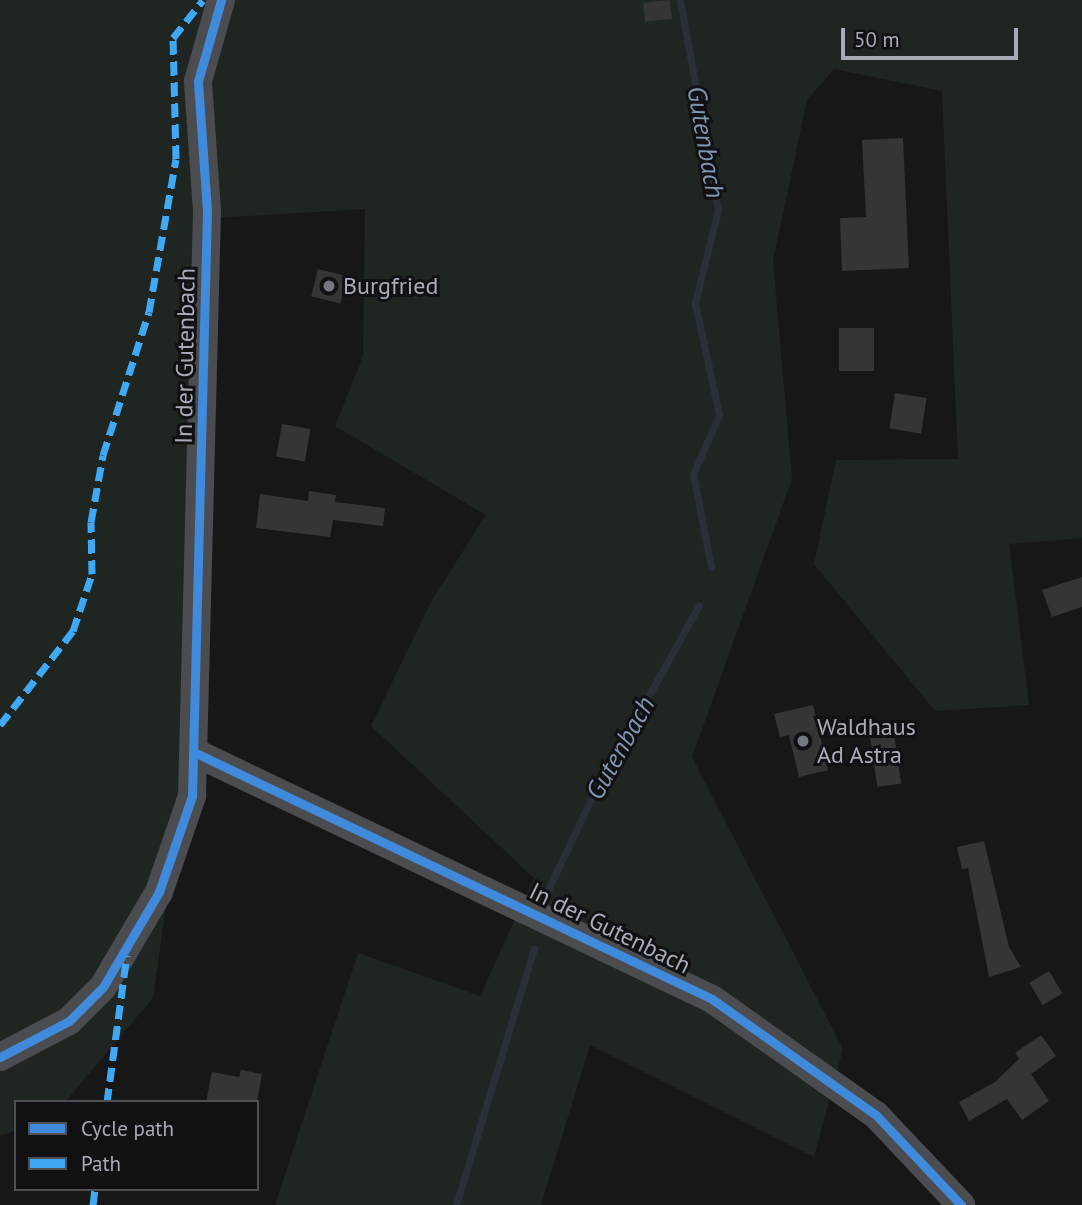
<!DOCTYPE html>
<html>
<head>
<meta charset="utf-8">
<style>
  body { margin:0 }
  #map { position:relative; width:1082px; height:1205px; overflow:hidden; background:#171717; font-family:"PT Sans",sans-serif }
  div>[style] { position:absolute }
  .green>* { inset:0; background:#1f2621 }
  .stream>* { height:7px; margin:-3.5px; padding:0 3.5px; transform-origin:3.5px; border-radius:3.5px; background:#2a3039 }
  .building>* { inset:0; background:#353536; transform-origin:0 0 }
  .street>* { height:28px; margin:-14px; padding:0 14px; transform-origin:14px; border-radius:14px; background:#4b4c50 }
  .quiet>* { height:7px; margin-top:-3.5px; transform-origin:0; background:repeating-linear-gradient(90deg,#3fa9f5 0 14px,transparent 0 21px) }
  .cycleway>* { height:9px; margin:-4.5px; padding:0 4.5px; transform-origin:4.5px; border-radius:4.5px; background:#408adc }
  .dots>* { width:19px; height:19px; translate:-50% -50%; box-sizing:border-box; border:4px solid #111113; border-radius:50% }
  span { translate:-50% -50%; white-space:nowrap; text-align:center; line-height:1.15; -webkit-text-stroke:6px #111113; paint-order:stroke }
  .poi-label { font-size:24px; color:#a8abb8 }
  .left { translate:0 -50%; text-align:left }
  .street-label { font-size:24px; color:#a8abb8 }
  .water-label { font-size:26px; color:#8095b2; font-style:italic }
  .legend { position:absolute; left:14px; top:1100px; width:245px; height:91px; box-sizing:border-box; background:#111113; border:2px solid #4d4f55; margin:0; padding:9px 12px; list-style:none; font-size:21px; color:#a8abb8 }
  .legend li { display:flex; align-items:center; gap:14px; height:35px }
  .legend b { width:35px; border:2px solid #4d4f55 }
  .scale { position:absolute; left:841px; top:28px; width:177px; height:32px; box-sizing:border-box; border:4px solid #a8abb8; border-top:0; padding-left:9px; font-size:21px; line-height:24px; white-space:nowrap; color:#a8abb8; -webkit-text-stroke:5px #111113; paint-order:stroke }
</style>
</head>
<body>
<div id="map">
  <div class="green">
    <div style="clip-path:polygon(0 0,1082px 0,1082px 538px,1009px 544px,1029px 705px,935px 711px,814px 564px,836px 460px,958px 459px,942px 91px,834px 69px,807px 100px,773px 261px,792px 479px,692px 757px,843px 1049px,814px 1157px,590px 1045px,541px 1205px,275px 1205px,358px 953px,480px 996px,534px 878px,371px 726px,432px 600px,486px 515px,335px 426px,363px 356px,365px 209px,200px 219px,189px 743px,153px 998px,65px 1102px,16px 1102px,16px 1130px,0 1136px)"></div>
  </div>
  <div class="stream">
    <div style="left:680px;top:0;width:213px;rotate:79.7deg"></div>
    <div style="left:718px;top:210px;width:96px;rotate:103.9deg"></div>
    <div style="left:695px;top:303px;width:115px;rotate:77.9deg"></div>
    <div style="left:719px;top:415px;width:64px;rotate:113.8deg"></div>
    <div style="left:693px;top:474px;width:95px;rotate:79deg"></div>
    <div style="left:546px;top:894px;width:103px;rotate:-64.7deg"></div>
    <div style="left:590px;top:801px;width:224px;rotate:-60.9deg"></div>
    <div style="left:456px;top:1205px;width:268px;rotate:-73.1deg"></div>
  </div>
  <div class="building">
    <div style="left:670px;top:0;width:19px;height:27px;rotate:84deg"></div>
    <div style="clip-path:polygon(903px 138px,909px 268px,842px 271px,840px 218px,866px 217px,862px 140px)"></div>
    <div style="left:318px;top:269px;width:30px;height:28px;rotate:14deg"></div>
    <div style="left:839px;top:328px;width:35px;height:43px"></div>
    <div style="left:895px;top:393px;width:32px;height:36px;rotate:9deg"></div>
    <div style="left:282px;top:424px;width:29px;height:33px;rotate:10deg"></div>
    <div style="clip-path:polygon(309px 491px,336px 495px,335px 502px,385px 508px,383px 526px,333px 520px,330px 537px,256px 528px,260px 494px,308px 501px)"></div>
    <div style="clip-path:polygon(1082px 577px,1082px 607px,1052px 617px,1042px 590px)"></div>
    <div style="clip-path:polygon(813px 705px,828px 770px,799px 777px,789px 735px,780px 737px,774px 714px)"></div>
    <div style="left:893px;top:726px;width:58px;height:24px;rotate:82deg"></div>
    <div style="clip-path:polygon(984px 841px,1009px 947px,1021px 967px,989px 977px,968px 868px,962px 869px,957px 847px)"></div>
    <div style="left:1049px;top:971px;width:26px;height:23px;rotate:59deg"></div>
    <div style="clip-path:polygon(1041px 1035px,1056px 1056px,1031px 1074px,1049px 1101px,1022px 1120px,1007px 1099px,969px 1121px,959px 1102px,995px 1082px,1019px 1059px,1015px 1053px)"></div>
    <div style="clip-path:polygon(241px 1070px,262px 1074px,257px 1102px,206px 1102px,212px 1072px,239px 1077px)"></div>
  </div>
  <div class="street">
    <div style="left:198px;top:754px;width:569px;rotate:25.48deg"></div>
    <div style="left:712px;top:999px;width:201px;rotate:35.3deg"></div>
    <div style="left:876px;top:1115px;width:124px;rotate:46.6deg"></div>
    <div style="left:0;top:1057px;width:78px;rotate:-27.6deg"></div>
    <div style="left:69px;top:1021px;width:48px;rotate:-45deg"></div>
    <div style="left:103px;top:987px;width:110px;rotate:-59.5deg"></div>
    <div style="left:159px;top:892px;width:102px;rotate:-71deg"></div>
    <div style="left:192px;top:796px;width:585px;rotate:-88.53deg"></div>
    <div style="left:207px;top:211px;width:130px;rotate:-94deg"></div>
    <div style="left:198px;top:81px;width:84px;rotate:-74.1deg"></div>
  </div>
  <div class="quiet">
    <div style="left:0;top:725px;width:119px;rotate:-52.2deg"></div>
    <div style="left:73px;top:631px;width:60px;rotate:-71.6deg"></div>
    <div style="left:92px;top:574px;width:52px;rotate:-91.1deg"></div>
    <div style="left:91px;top:522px;width:68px;rotate:-79.8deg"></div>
    <div style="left:103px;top:455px;width:150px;rotate:-72.2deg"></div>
    <div style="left:149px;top:312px;width:155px;rotate:-80deg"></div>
    <div style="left:176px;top:159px;width:121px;rotate:-91.4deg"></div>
    <div style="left:173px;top:38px;width:48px;rotate:-51.7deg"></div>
    <div style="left:107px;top:1102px;width:148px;rotate:-82.3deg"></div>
    <div style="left:93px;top:1205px;width:16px;rotate:-83deg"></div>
  </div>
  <div class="cycleway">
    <div style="left:198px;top:754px;width:569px;rotate:25.48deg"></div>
    <div style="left:712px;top:999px;width:201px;rotate:35.3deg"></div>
    <div style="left:876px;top:1115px;width:124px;rotate:46.6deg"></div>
    <div style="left:0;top:1057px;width:78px;rotate:-27.6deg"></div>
    <div style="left:69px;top:1021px;width:48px;rotate:-45deg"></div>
    <div style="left:103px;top:987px;width:110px;rotate:-59.5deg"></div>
    <div style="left:159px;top:892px;width:102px;rotate:-71deg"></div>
    <div style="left:192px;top:796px;width:585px;rotate:-88.53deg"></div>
    <div style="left:207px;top:211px;width:130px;rotate:-94deg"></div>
    <div style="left:198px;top:81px;width:84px;rotate:-74.1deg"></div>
  </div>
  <div class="dots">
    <div style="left:329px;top:286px;background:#757780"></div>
    <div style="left:803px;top:741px;background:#757780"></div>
  </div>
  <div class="poi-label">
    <span class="left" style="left:343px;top:286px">Burgfried</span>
    <span class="left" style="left:817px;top:741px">Waldhaus<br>Ad Astra</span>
  </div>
  <div class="street-label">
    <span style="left:185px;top:356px;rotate:-89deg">In der Gutenbach</span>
    <span style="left:610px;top:928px;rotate:26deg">In der Gutenbach</span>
  </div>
  <div class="water-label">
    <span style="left:706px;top:142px;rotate:80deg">Gutenbach</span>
    <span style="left:620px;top:748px;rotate:-61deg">Gutenbach</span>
  </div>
  <ul class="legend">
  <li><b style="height:9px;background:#408adc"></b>Cycle path</li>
  <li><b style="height:9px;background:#3fa9f5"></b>Path</li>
  </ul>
  <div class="scale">50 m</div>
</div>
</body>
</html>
